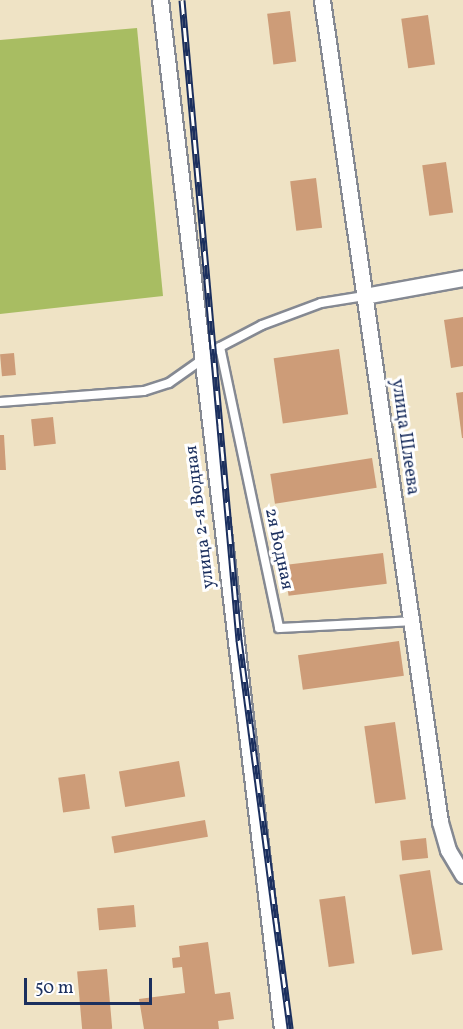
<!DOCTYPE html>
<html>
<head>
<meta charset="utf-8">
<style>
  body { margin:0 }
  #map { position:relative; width:463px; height:1029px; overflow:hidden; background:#efe3c5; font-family:Vollkorn,serif }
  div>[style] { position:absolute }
  .green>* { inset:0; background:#a8bd62 }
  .building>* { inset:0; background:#cd9c78; transform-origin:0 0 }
  .roads { filter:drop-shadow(2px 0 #858992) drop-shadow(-2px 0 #858992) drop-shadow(0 2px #858992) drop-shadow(0 -2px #858992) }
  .service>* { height:8px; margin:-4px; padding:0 4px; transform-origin:4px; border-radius:4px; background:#fff }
  .minor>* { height:15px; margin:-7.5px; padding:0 7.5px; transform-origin:7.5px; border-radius:7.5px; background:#fff }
  .rail>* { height:7px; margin-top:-3.5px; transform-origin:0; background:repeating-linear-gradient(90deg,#fff 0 14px,#1b2f5e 0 28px); box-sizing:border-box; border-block:2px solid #1b2f5e }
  span { translate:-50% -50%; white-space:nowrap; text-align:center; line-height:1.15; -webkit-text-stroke:6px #fff; paint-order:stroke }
  .street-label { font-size:18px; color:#1b2f5e }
  .scale { position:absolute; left:24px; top:978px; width:128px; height:27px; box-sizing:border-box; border:3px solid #1b2f5e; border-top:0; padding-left:8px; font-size:18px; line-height:21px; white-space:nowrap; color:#1b2f5e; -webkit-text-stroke:4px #fff; paint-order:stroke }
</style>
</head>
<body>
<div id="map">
  <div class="green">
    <div style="clip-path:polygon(137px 28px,163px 296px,0 314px,0 40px)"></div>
  </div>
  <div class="building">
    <div style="left:290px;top:11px;width:51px;height:23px;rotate:83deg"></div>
    <div style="left:428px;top:15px;width:50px;height:27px;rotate:82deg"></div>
    <div style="left:446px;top:162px;width:51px;height:24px;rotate:82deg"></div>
    <div style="left:316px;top:178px;width:50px;height:26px;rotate:83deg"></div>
    <div style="clip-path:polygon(463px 317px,463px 366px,451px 368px,444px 320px)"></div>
    <div style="left:339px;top:349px;width:66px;height:66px;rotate:82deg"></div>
    <div style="left:14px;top:353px;width:22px;height:14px;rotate:85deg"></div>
    <div style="clip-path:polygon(463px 392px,463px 438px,462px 438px,456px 393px)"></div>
    <div style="left:53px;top:417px;width:27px;height:22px;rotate:84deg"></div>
    <div style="clip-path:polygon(0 435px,4px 435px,6px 470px,0 470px)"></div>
    <div style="left:372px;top:458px;width:30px;height:103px;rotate:81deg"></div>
    <div style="left:383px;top:553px;width:31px;height:99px;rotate:83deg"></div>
    <div style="left:399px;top:641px;width:35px;height:102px;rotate:82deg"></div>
    <div style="left:395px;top:722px;width:78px;height:31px;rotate:82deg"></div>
    <div style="left:179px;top:761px;width:36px;height:61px;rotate:80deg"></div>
    <div style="left:85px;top:774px;width:35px;height:27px;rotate:82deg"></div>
    <div style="left:205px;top:820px;width:17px;height:95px;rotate:80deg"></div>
    <div style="left:426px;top:838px;width:20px;height:26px;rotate:84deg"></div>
    <div style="left:430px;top:870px;width:81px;height:31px;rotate:81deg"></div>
    <div style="left:345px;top:896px;width:68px;height:26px;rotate:82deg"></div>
    <div style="left:134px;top:905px;width:22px;height:37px;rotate:85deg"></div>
    <div style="clip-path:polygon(208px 942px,215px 994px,230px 992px,234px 1019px,218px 1021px,219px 1029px,144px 1029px,139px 999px,185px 993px,182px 967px,173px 968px,172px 958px,180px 957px,179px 946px)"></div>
    <div style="left:107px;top:969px;width:60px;height:30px;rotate:85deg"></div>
  </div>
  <div class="roads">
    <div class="service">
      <div style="left:220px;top:347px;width:287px;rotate:78.1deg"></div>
      <div style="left:279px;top:628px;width:132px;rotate:-3deg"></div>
      <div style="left:0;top:402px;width:144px;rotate:-4.4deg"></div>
      <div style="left:144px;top:391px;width:26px;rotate:-18deg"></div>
      <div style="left:169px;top:383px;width:62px;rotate:-35.2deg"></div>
      <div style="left:220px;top:347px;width:47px;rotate:-27.6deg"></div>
      <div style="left:262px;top:325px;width:63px;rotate:-20.4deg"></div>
      <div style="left:321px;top:303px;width:44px;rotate:-9.2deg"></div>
    </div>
    <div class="minor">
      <div style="left:160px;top:0;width:1036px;rotate:83.24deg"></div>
      <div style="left:322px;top:0;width:830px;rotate:81.83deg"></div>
      <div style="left:440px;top:822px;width:29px;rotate:74deg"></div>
      <div style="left:448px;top:850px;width:29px;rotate:59deg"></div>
      <div style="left:364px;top:296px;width:101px;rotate:-10.3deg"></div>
    </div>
  </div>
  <div class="rail">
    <div style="left:182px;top:0;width:643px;rotate:84.91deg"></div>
    <div style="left:239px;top:640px;width:392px;rotate:82.5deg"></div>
  </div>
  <div class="street-label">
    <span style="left:404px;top:437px;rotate:82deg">улица Шлеева</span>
    <span style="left:201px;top:517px;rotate:-97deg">улица 2-я Водная</span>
    <span style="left:278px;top:549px;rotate:78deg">2я Водная</span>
  </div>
  <div class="scale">50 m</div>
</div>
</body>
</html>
